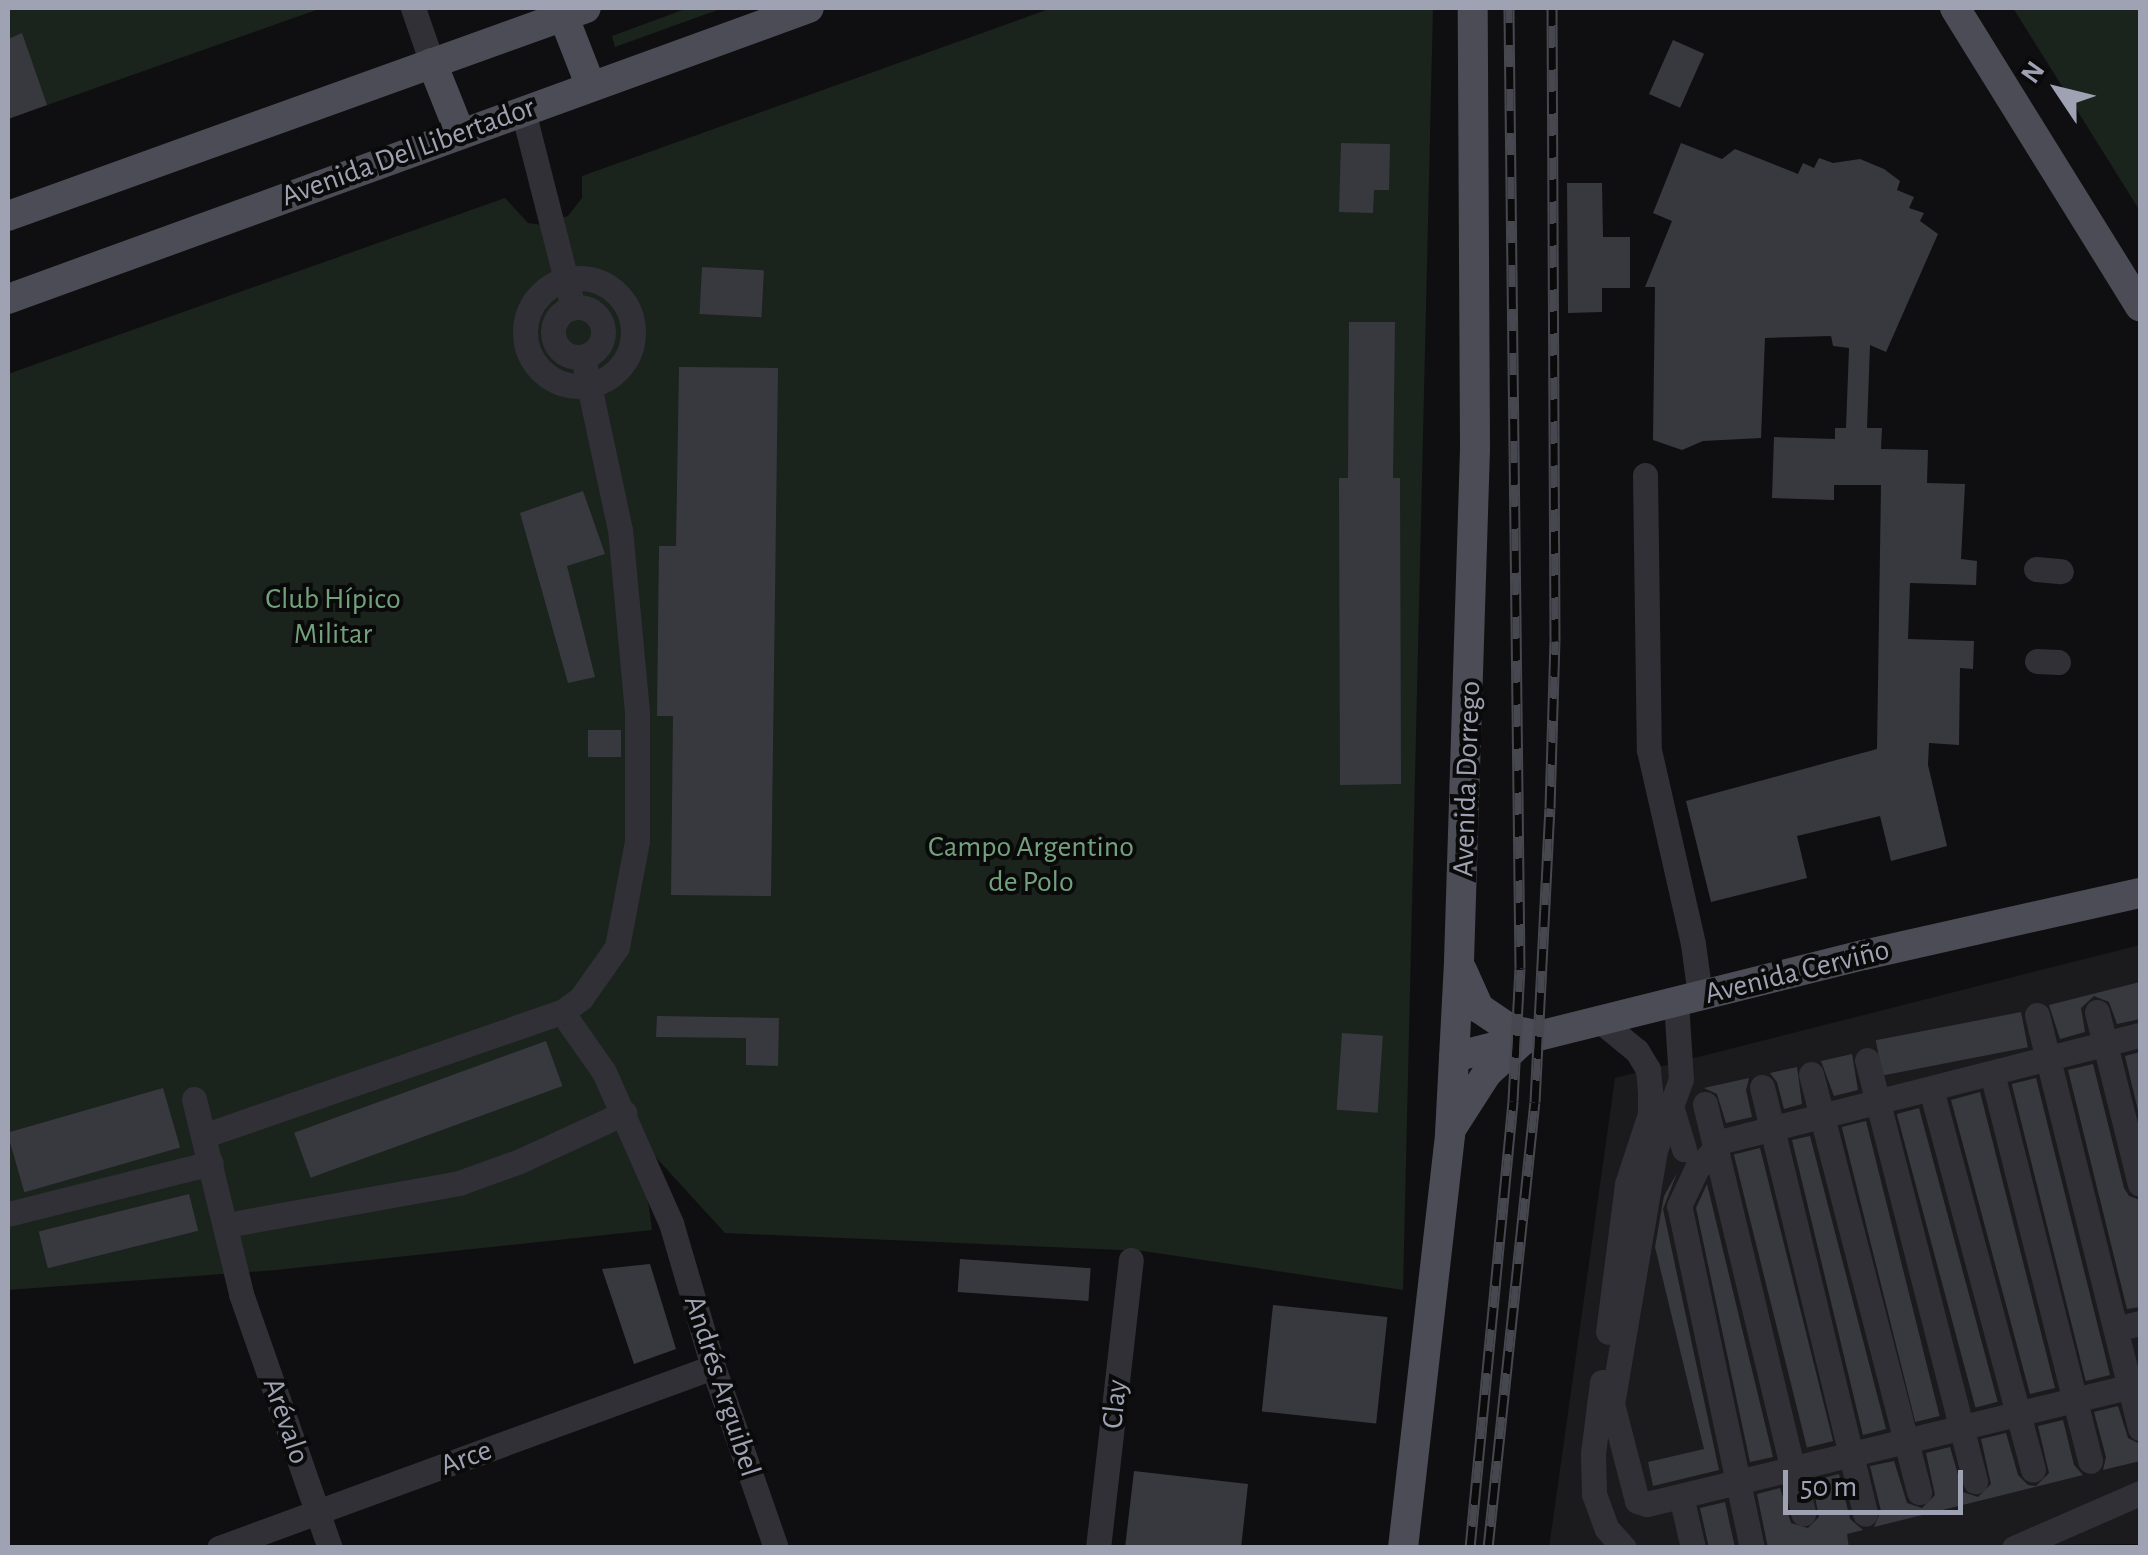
<!DOCTYPE html>
<html>
<head>
<meta charset="utf-8">
<style>
  body { margin:0 }
  #map { position:relative; width:2148px; height:1555px; overflow:hidden; background:#0f0f11; font-family:"Alegreya Sans",sans-serif }
  div>[style] { position:absolute }
  .built>* { inset:0; background:#1b1b1e }
  .green>* { inset:0; background:#1b231d }
  .building>* { inset:0; background:#38393f; transform-origin:0 0 }
  .minor>* { height:25px; margin:-12.5px; padding:0 12.5px; transform-origin:12.5px; border-radius:12.5px; background:#303036 }
  .minor>.ring { margin:-12.5px; padding:0; box-sizing:content-box; background:none; border:25px solid #303036; border-radius:50% }
  .major>* { height:30px; margin:-15px; padding:0 15px; transform-origin:15px; border-radius:15px; background:#4b4c55 }
  .rail>* { height:11px; margin-top:-5.5px; transform-origin:0; background:repeating-linear-gradient(90deg,#0a0a0b 0 22px,#47474f 0 44px); box-sizing:border-box; border-block:2px solid #47474f }
  span { translate:-50% -50%; white-space:nowrap; text-align:center; line-height:1.15; -webkit-text-stroke:8px #0a0a0b; paint-order:stroke }
  .street-label { font-size:30px; color:#9fa2b3 }
  .park-label { font-size:30px; color:#73a07d }
  .frame { position:absolute; inset:0; border:10px solid #9fa2b3; pointer-events:none }
  .north { position:absolute; left:2008px; top:40px; width:100px; height:100px; -webkit-text-stroke:8px #0a0a0b; paint-order:stroke; rotate:305deg; font-size:28px; font-weight:700; line-height:40px; text-align:center; color:#9fa2b3 }
  .north::after { content:''; display:block; margin:auto; width:35px; height:45px; background:#9fa2b3; clip-path:polygon(50% 0,100% 100%,50% 72%,0 100%) }
  .scale { position:absolute; left:1783px; top:1470px; width:180px; height:45px; box-sizing:border-box; border:5px solid #9fa2b3; border-top:0; padding-left:12px; font-size:30px; line-height:35px; white-space:nowrap; color:#9fa2b3; -webkit-text-stroke:8px #0a0a0b; paint-order:stroke }
</style>
</head>
<body>
<div id="map">
  <div class="built">
    <div style="clip-path:polygon(2140px 945px,2140px 1544px,1549px 1548px,1615px 1078px)"></div>
  </div>
  <div class="green">
    <div style="clip-path:polygon(8px 8px,322px 8px,8px 119px)"></div>
    <div style="clip-path:polygon(688px 8px,723px 8px,615px 47px,612px 36px)"></div>
    <div style="clip-path:polygon(1052px 8px,1433px 8px,1403px 1290px,1143px 1251px,725px 1233px,640px 1140px,652px 1230px,276px 1270px,8px 1290px,8px 374px,505px 198px,528px 223px,542px 225px,568px 216px,582px 198px,582px 176px)"></div>
    <div style="clip-path:polygon(2013px 8px,2140px 8px,2140px 211px)"></div>
  </div>
  <div class="building">
    <div style="clip-path:polygon(22px 33px,47px 105px,8px 119px,8px 39px)"></div>
    <div style="left:1673px;top:40px;width:34px;height:59px;rotate:24deg"></div>
    <div style="clip-path:polygon(1341px 143px,1390px 144px,1389px 190px,1374px 190px,1373px 213px,1339px 212px)"></div>
    <div style="clip-path:polygon(1681px 143px,1722px 159px,1735px 149px,1798px 174px,1803px 163px,1814px 168px,1819px 158px,1833px 163px,1860px 159px,1884px 169px,1900px 181px,1897px 190px,1914px 197px,1909px 208px,1924px 213px,1920px 221px,1938px 234px,1886px 352px,1870px 345px,1867px 428px,1882px 428px,1881px 449px,1928px 450px,1927px 483px,1965px 484px,1961px 559px,1977px 561px,1976px 585px,1910px 583px,1908px 639px,1974px 641px,1973px 669px,1960px 668px,1959px 745px,1929px 743px,1928px 765px,1947px 846px,1891px 861px,1880px 816px,1797px 836px,1807px 878px,1711px 902px,1686px 801px,1877px 749px,1881px 485px,1834px 485px,1834px 500px,1772px 498px,1774px 437px,1835px 439px,1835px 428px,1846px 428px,1849px 348px,1833px 346px,1831px 336px,1765px 338px,1761px 438px,1703px 441px,1682px 450px,1653px 440px,1655px 287px,1645px 287px,1672px 221px,1653px 213px)"></div>
    <div style="clip-path:polygon(1567px 183px,1602px 183px,1603px 237px,1630px 237px,1630px 288px,1602px 288px,1602px 312px,1568px 313px)"></div>
    <div style="left:702px;top:267px;width:62px;height:47px;rotate:3deg"></div>
    <div style="clip-path:polygon(1349px 322px,1395px 322px,1393px 478px,1400px 478px,1401px 784px,1340px 785px,1339px 478px,1348px 478px)"></div>
    <div style="clip-path:polygon(679px 367px,778px 368px,771px 896px,671px 895px,673px 716px,657px 716px,659px 546px,676px 546px)"></div>
    <div style="clip-path:polygon(583px 491px,605px 554px,567px 566px,595px 677px,568px 683px,520px 513px)"></div>
    <div style="left:588px;top:730px;width:33px;height:27px"></div>
    <div style="clip-path:polygon(2140px 982px,2140px 1019px,2117px 1024px,2109px 1002px,2094px 996px,2081px 1008px,2085px 1032px,2060px 1039px,2049px 1005px)"></div>
    <div style="left:2021px;top:1012px;width:36px;height:148px;rotate:79deg"></div>
    <div style="clip-path:polygon(657px 1016px,779px 1018px,778px 1066px,746px 1065px,746px 1038px,656px 1037px)"></div>
    <div style="left:1342px;top:1033px;width:41px;height:77px;rotate:4deg"></div>
    <div style="left:546px;top:1041px;width:48px;height:268px;rotate:70deg"></div>
    <div style="clip-path:polygon(2140px 1052px,2140px 1119px,2125px 1056px)"></div>
    <div style="clip-path:polygon(1852px 1054px,1858px 1090px,1834px 1096px,1821px 1061px)"></div>
    <div style="clip-path:polygon(2093px 1064px,2124px 1188px,2129px 1196px,2140px 1200px,2140px 1307px,2127px 1309px,2068px 1070px)"></div>
    <div style="clip-path:polygon(1797px 1067px,1802px 1104px,1784px 1109px,1777px 1082px,1770px 1073px)"></div>
    <div style="clip-path:polygon(1749px 1078px,1746px 1090px,1752px 1117px,1726px 1123px,1717px 1094px,1704px 1088px)"></div>
    <div style="left:2036px;top:1078px;width:306px;height:25px;rotate:76deg"></div>
    <div style="left:163px;top:1088px;width:62px;height:162px;rotate:74deg"></div>
    <div style="clip-path:polygon(1980px 1092px,2055px 1388px,2030px 1394px,1951px 1100px)"></div>
    <div style="left:1919px;top:1108px;width:304px;height:23px;rotate:75deg"></div>
    <div style="left:1866px;top:1121px;width:304px;height:25px;rotate:76deg"></div>
    <div style="clip-path:polygon(1810px 1136px,1886px 1429px,1863px 1435px,1792px 1140px)"></div>
    <div style="left:1760px;top:1148px;width:302px;height:27px;rotate:76deg"></div>
    <div style="clip-path:polygon(1677px 1173px,1663px 1209px,1719px 1470px,1653px 1486px,1648px 1462px,1704px 1449px,1655px 1247px,1664px 1196px)"></div>
    <div style="clip-path:polygon(1707px 1184px,1773px 1457px,1750px 1462px,1696px 1208px)"></div>
    <div style="left:189px;top:1194px;width:38px;height:155px;rotate:76deg"></div>
    <div style="left:960px;top:1259px;width:131px;height:33px;rotate:4deg"></div>
    <div style="clip-path:polygon(650px 1264px,676px 1349px,634px 1364px,602px 1269px)"></div>
    <div style="left:1273px;top:1305px;width:115px;height:107px;rotate:6deg"></div>
    <div style="clip-path:polygon(2118px 1406px,2128px 1438px,2140px 1444px,2140px 1461px,2103px 1470px,2106px 1457px,2094px 1412px)"></div>
    <div style="clip-path:polygon(2063px 1420px,2074px 1465px,2083px 1475px,1874px 1527px,1881px 1511px,1870px 1466px,1894px 1461px,1907px 1503px,1922px 1508px,1935px 1495px,1926px 1453px,1950px 1447px,1963px 1492px,1978px 1497px,1991px 1484px,1981px 1439px,2006px 1433px,2018px 1475px,2028px 1485px,2036px 1486px,2049px 1473px,2038px 1426px)"></div>
    <div style="clip-path:polygon(1134px 1471px,1248px 1484px,1241px 1548px,1125px 1548px)"></div>
    <div style="clip-path:polygon(1839px 1474px,1850px 1519px,1863px 1530px,1847px 1534px,1849px 1548px,1768px 1548px,1757px 1494px,1780px 1488px,1791px 1523px,1808px 1528px,1819px 1517px,1812px 1481px)"></div>
    <div style="clip-path:polygon(1725px 1502px,1735px 1548px,1709px 1548px,1700px 1508px)"></div>
  </div>
  <div class="minor">
    <div style="left:413px;top:8px;width:58px;rotate:70.9deg"></div>
    <div style="left:523px;top:111px;width:202px;rotate:75.7deg"></div>
    <div class="ring" style="left:525px;top:278px;width:83px;height:83px"></div>
    <div class="ring" style="left:553px;top:307px;width:25px;height:25px"></div>
    <div style="left:1645px;top:475px;width:275px;rotate:89.2deg"></div>
    <div style="left:1649px;top:750px;width:199px;rotate:77.2deg"></div>
    <div style="left:1693px;top:944px;width:51px;rotate:82.2deg"></div>
    <div style="left:2036px;top:569px;width:25px;rotate:5deg"></div>
    <div style="left:2037px;top:661px;width:21px;rotate:3deg"></div>
    <div style="left:1676px;top:1002px;width:77px;rotate:86.3deg"></div>
    <div style="left:1681px;top:1079px;width:76px;rotate:110.1deg"></div>
    <div style="left:1655px;top:1150px;width:258px;rotate:99.6deg"></div>
    <div style="left:1612px;top:1404px;width:100px;rotate:75.5deg"></div>
    <div style="left:1637px;top:1501px;width:10px;rotate:17deg"></div>
    <div style="left:1647px;top:1504px;width:507px;rotate:-13.68deg"></div>
    <div style="left:562px;top:1012px;width:73px;rotate:55deg"></div>
    <div style="left:604px;top:1072px;width:165px;rotate:66.1deg"></div>
    <div style="left:671px;top:1223px;width:150px;rotate:73.7deg"></div>
    <div style="left:713px;top:1367px;width:192px;rotate:70.8deg"></div>
    <div style="left:2097px;top:1012px;width:177px;rotate:76deg"></div>
    <div style="left:2037px;top:1015px;width:426px;rotate:76deg"></div>
    <div style="left:1598px;top:1019px;width:50px;rotate:39.4deg"></div>
    <div style="left:1637px;top:1051px;width:21px;rotate:59deg"></div>
    <div style="left:1648px;top:1069px;width:21px;rotate:85deg"></div>
    <div style="left:1650px;top:1090px;width:24px;rotate:90deg"></div>
    <div style="left:1650px;top:1114px;width:74px;rotate:108.2deg"></div>
    <div style="left:1627px;top:1184px;width:149px;rotate:97.3deg"></div>
    <div style="left:1867px;top:1060px;width:435px;rotate:75.6deg"></div>
    <div style="left:1992px;top:1073px;width:400px;rotate:75.8deg"></div>
    <div style="left:1811px;top:1074px;width:432px;rotate:75.5deg"></div>
    <div style="left:1762px;top:1087px;width:439px;rotate:76.4deg"></div>
    <div style="left:1931px;top:1089px;width:394px;rotate:75deg"></div>
    <div style="left:194px;top:1099px;width:201px;rotate:76.4deg"></div>
    <div style="left:241px;top:1294px;width:269px;rotate:70.7deg"></div>
    <div style="left:1705px;top:1104px;width:421px;rotate:76.5deg"></div>
    <div style="left:1672px;top:1109px;width:42px;rotate:73.3deg"></div>
    <div style="left:203px;top:1136px;width:380px;rotate:-19.1deg"></div>
    <div style="left:562px;top:1012px;width:24px;rotate:-36deg"></div>
    <div style="left:581px;top:998px;width:62px;rotate:-54.8deg"></div>
    <div style="left:617px;top:947px;width:108px;rotate:-79.3deg"></div>
    <div style="left:637px;top:841px;width:129px;rotate:-90deg"></div>
    <div style="left:637px;top:712px;width:183px;rotate:-95.3deg"></div>
    <div style="left:620px;top:530px;width:176px;rotate:-102.1deg"></div>
    <div style="left:8px;top:1214px;width:209px;rotate:-14.1deg"></div>
    <div style="left:226px;top:1225px;width:237px;rotate:-10.2deg"></div>
    <div style="left:459px;top:1183px;width:65px;rotate:-19.8deg"></div>
    <div style="left:520px;top:1161px;width:115px;rotate:-24.8deg"></div>
    <div style="left:2116px;top:1329px;width:25px;rotate:-14deg"></div>
    <div style="left:1602px;top:1382px;width:72px;rotate:97.2deg"></div>
    <div style="left:1593px;top:1453px;width:41px;rotate:88.6deg"></div>
    <div style="left:1594px;top:1494px;width:37px;rotate:70deg"></div>
    <div style="left:1607px;top:1529px;width:25px;rotate:48deg"></div>
    <div style="left:1681px;top:1496px;width:53px;rotate:77deg"></div>
    <div style="left:219px;top:1548px;width:526px;rotate:-20.12deg"></div>
    <div style="left:1098px;top:1548px;width:290px;rotate:-83.5deg"></div>
    <div style="left:1752px;top:1548px;width:350px;rotate:-102deg"></div>
    <div style="left:1679px;top:1206px;width:42px;rotate:-64.7deg"></div>
    <div style="left:1697px;top:1168px;width:37px;rotate:-46deg"></div>
    <div style="left:1723px;top:1141px;width:430px;rotate:-14.3deg"></div>
    <div style="left:2014px;top:1548px;width:137px;rotate:-23.6deg"></div>
  </div>
  <div class="major">
    <div style="left:1955px;top:8px;width:351px;rotate:58.2deg"></div>
    <div style="left:563px;top:15px;width:77px;rotate:68.7deg"></div>
    <div style="left:432px;top:63px;width:75px;rotate:68.2deg"></div>
    <div style="left:8px;top:216px;width:614px;rotate:-19.79deg"></div>
    <div style="left:8px;top:299px;width:852px;rotate:-19.97deg"></div>
    <div style="left:1462px;top:970px;width:42px;rotate:65.9deg"></div>
    <div style="left:1479px;top:1008px;width:40px;rotate:34deg"></div>
    <div style="left:1512px;top:1030px;width:19px;rotate:12deg"></div>
    <div style="left:1454px;top:1057px;width:422px;rotate:-14deg"></div>
    <div style="left:1864px;top:955px;width:283px;rotate:-12.7deg"></div>
    <div style="left:1453px;top:1126px;width:63px;rotate:-57.3deg"></div>
    <div style="left:1487px;top:1073px;width:46px;rotate:-42.4deg"></div>
    <div style="left:1403px;top:1548px;width:417px;rotate:-83.5deg"></div>
    <div style="left:1450px;top:1134px;width:173px;rotate:-87deg"></div>
    <div style="left:1459px;top:961px;width:513px;rotate:-88.21deg"></div>
    <div style="left:1475px;top:448px;width:440px;rotate:-90.3deg"></div>
  </div>
  <div class="rail">
    <div style="left:1470px;top:1548px;width:449px;rotate:-84.5deg"></div>
    <div style="left:1513px;top:1101px;width:133px;rotate:-87deg"></div>
    <div style="left:1520px;top:968px;width:960px;rotate:-90.66deg"></div>
    <div style="left:1488px;top:1548px;width:448px;rotate:-84deg"></div>
    <div style="left:1535px;top:1102px;width:294px;rotate:-87.1deg"></div>
    <div style="left:1550px;top:808px;width:167px;rotate:-88.3deg"></div>
    <div style="left:1555px;top:641px;width:633px;rotate:-90.27deg"></div>
  </div>
  <div class="street-label">
    <span style="left:408px;top:152px;rotate:-20deg">Avenida Del Libertador</span>
    <span style="left:1467px;top:779px;rotate:-88deg">Avenida Dorrego</span>
    <span style="left:1797px;top:972px;rotate:-14deg">Avenida Cerviño</span>
    <span style="left:722px;top:1386px;rotate:72deg">Andrés Arguibel</span>
    <span style="left:1115px;top:1404px;rotate:-84deg">Clay</span>
    <span style="left:286px;top:1421px;rotate:71deg">Arévalo</span>
    <span style="left:466px;top:1458px;rotate:-20deg">Arce</span>
  </div>
  <div class="park-label">
    <span style="left:333px;top:616px">Club Hípico<br>Militar</span>
    <span style="left:1031px;top:864px">Campo Argentino<br>de Polo</span>
  </div>
  <div class="frame"></div>
  <div class="north">N</div>
  <div class="scale">50 m</div>
</div>
</body>
</html>
